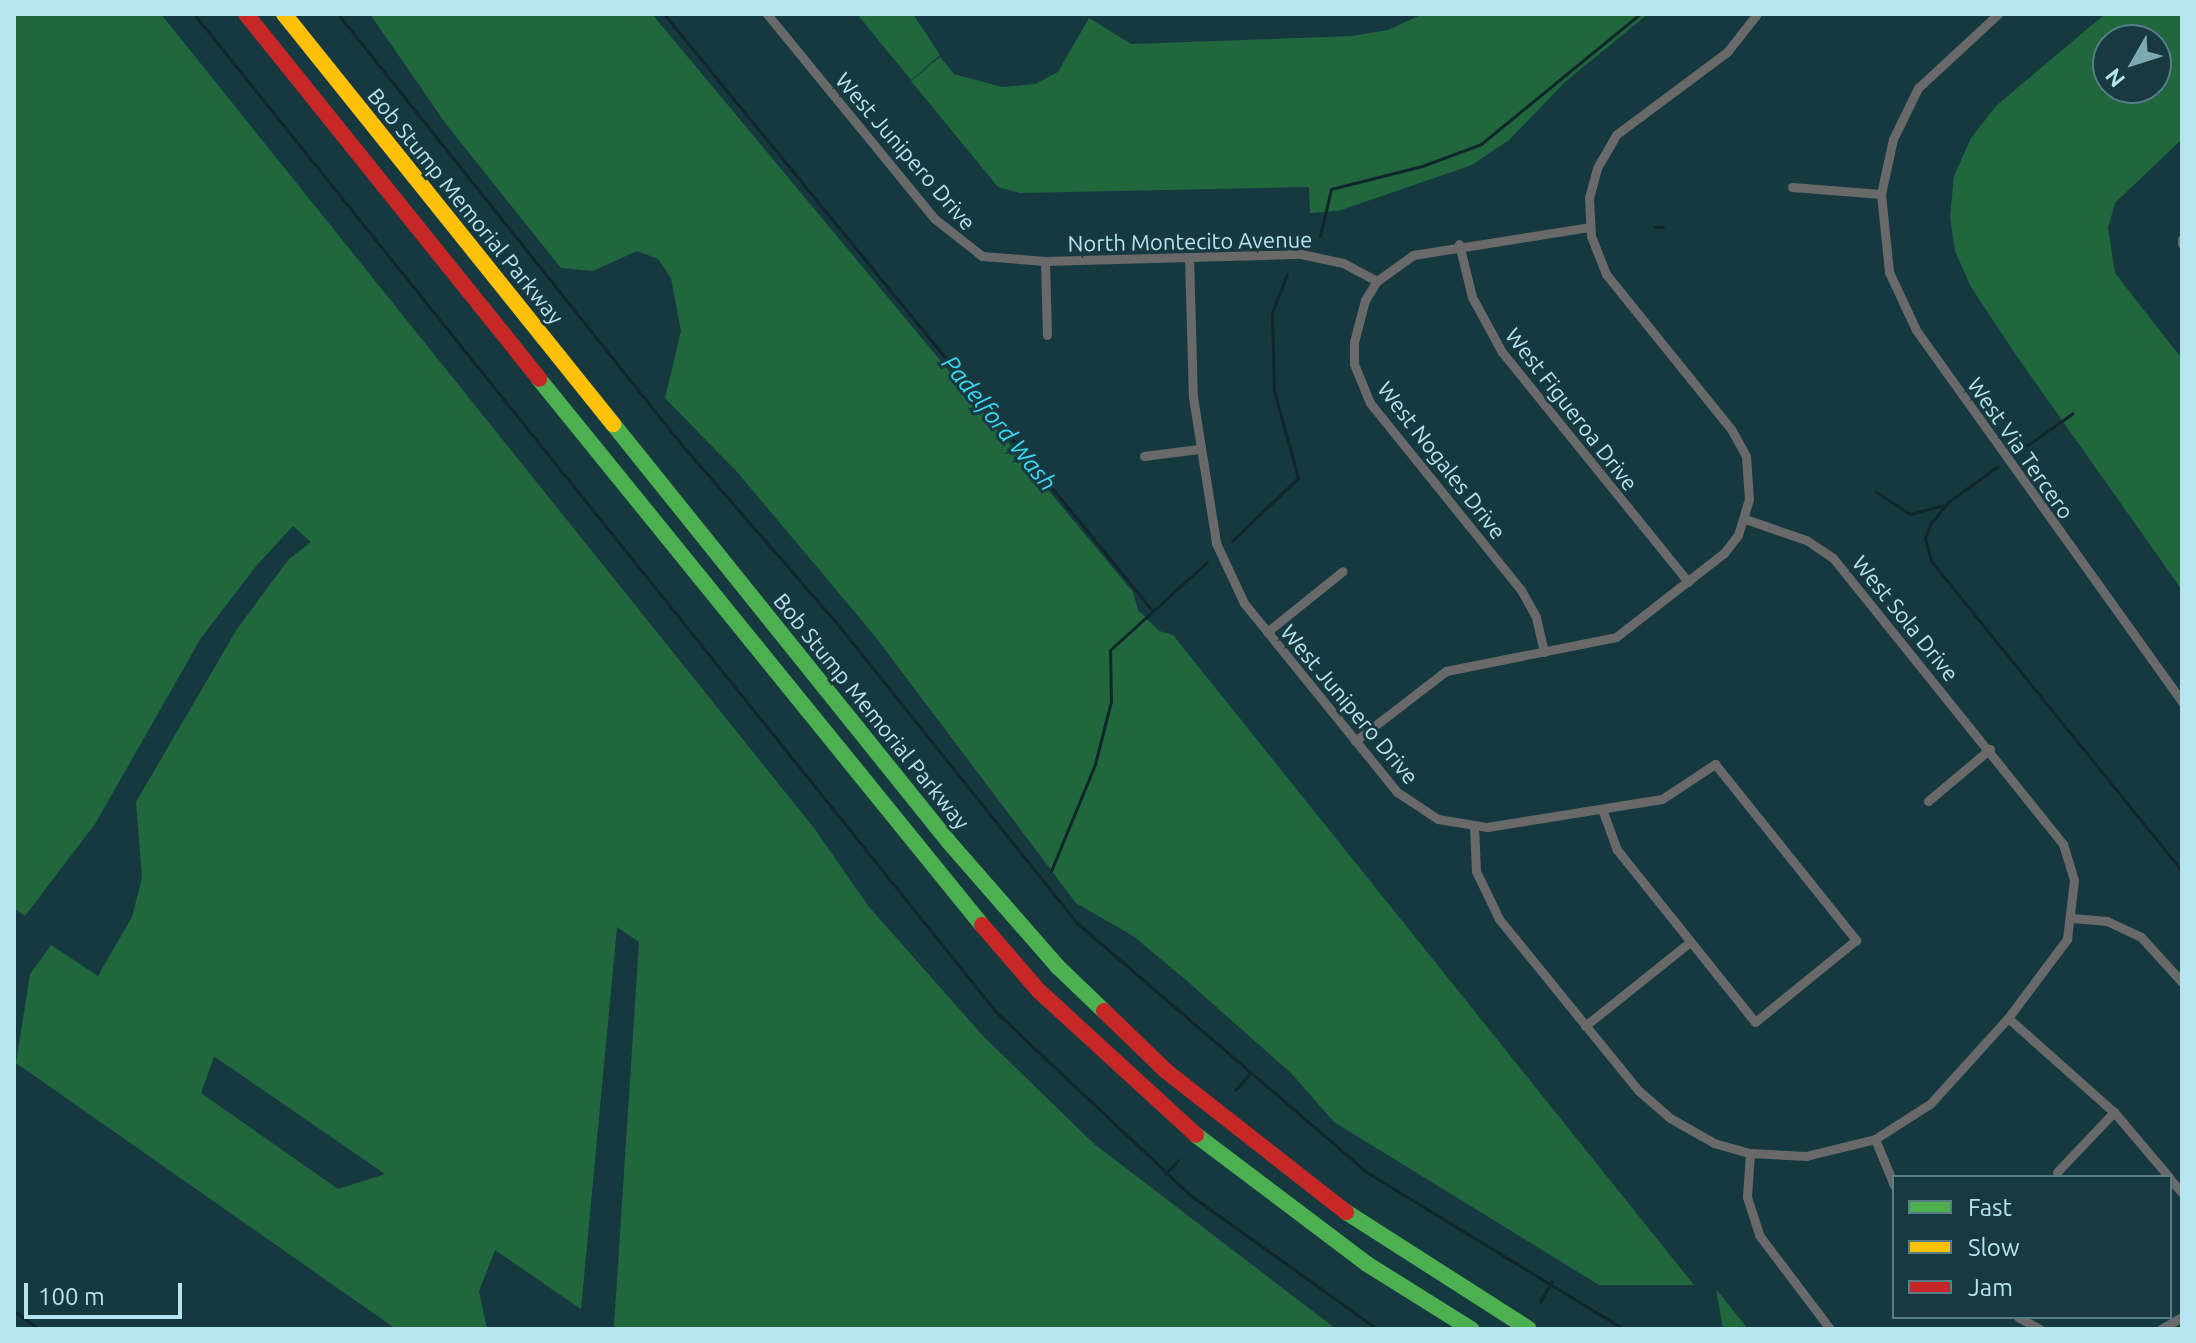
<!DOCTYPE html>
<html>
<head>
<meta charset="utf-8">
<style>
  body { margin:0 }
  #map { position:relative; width:2196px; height:1343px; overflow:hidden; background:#163940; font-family:Ubuntu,sans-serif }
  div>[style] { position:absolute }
  .green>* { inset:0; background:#20673e }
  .stream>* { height:3px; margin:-1.5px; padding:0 1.5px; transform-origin:1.5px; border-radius:1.5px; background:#11262a }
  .street>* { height:9px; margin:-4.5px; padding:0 4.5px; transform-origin:4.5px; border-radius:4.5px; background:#6a6969 }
  .fast>* { height:16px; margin:-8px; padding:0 8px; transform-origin:8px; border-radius:8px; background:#4caf50 }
  .slow>* { height:16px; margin:-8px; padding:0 8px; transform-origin:8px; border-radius:8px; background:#ffc107 }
  .jam>* { height:16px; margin:-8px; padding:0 8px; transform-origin:8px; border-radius:8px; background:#c62828 }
  span { translate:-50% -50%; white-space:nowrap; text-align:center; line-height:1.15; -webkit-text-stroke:6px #183940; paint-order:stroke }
  .street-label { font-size:22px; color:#b5e5ef }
  .water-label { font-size:24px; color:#3ad9f5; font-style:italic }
  .frame { position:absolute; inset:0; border:16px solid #b5e5ef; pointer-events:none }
  .legend { position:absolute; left:1892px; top:1175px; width:280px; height:144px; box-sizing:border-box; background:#183940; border:2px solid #577e86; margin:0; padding:10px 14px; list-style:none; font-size:24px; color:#b5e5ef }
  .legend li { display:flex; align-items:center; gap:16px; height:40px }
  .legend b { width:40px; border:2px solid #577e86 }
  .north { position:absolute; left:2092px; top:24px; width:80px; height:80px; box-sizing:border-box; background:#183940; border:2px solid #577e86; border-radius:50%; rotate:231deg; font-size:22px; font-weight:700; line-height:32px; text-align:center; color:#b5e5ef }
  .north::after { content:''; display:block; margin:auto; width:28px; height:36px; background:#7da9b2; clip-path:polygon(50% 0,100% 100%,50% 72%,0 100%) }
  .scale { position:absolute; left:24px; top:1283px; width:158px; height:36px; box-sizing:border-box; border:4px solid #b5e5ef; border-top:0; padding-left:10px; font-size:24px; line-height:28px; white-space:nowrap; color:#b5e5ef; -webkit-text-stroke:6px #183940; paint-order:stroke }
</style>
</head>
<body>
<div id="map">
  <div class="green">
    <div style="clip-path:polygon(evenodd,14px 14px,161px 14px,814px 828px,869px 907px,984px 1037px,1093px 1143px,1336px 1329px,618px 1329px,614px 1326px,639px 942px,617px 927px,581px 1309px,495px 1250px,479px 1291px,487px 1329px,396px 1329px,16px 1063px,30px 974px,51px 945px,98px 976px,132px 917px,142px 878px,136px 802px,237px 629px,289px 559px,311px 542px,293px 526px,257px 565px,201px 638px,95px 824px,25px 916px,14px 908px,14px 14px,214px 1057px,215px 1057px,385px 1174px,338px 1189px,201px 1093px,214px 1057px)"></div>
    <div style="clip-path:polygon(370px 14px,652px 14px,1133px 592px,1138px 610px,1159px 631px,1173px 635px,1694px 1285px,1599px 1285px,1334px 1122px,1292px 1074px,1186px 980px,1133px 936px,1076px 903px,874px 635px,738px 473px,665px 398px,681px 331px,671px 278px,658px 259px,637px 251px,593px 271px,561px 268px,446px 124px)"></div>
    <div style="clip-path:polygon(857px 14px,913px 14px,940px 55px,911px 80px)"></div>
    <div style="clip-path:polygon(1423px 14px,1648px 14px,1565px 82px,1509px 140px,1472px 165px,1338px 211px,1310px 213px,1309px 187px,1020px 193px,998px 187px,911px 81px,940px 57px,954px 74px,1002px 87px,1035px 84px,1058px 72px,1089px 18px,1131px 44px,1352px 36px,1388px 30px)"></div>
    <div style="clip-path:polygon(evenodd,2105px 14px,2182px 14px,2182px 139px,2115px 203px,2108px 228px,2115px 273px,2182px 359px,2182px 590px,2016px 355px,1971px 287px,1955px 251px,1950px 216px,1954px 176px,1971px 138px,1996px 106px,2105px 14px,2108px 40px,2156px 40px,2156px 88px,2108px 88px,2108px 40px)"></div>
    <div style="clip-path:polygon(1716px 1289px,1748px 1329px,1723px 1329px)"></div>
  </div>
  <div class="stream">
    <div style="left:194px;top:14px;width:1280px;rotate:51.21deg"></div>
    <div style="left:996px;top:1012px;width:267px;rotate:43.3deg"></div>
    <div style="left:1190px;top:1195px;width:230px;rotate:35.6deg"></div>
    <div style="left:338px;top:14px;width:550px;rotate:51.42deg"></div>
    <div style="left:681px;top:444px;width:241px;rotate:49deg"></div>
    <div style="left:839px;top:626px;width:381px;rotate:51.3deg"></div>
    <div style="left:1077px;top:923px;width:384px;rotate:40.7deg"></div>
    <div style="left:1368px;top:1173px;width:300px;rotate:31.4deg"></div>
    <div style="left:664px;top:14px;width:769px;rotate:50.7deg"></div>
    <div style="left:1654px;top:227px;width:9px"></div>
    <div style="left:1320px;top:236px;width:48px;rotate:-76.8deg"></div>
    <div style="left:1331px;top:189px;width:94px;rotate:-14.2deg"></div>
    <div style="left:1422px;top:166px;width:63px;rotate:-20.4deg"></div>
    <div style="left:1481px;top:144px;width:205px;rotate:-39.3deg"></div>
    <div style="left:2018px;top:452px;width:67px;rotate:-35.3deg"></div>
    <div style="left:1997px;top:467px;width:60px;rotate:144.5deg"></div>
    <div style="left:1948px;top:502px;width:27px;rotate:129deg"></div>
    <div style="left:1931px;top:523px;width:16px;rotate:112deg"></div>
    <div style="left:1925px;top:538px;width:24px;rotate:75deg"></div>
    <div style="left:1931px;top:561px;width:399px;rotate:51deg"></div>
    <div style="left:1876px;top:492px;width:40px;rotate:32.9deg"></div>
    <div style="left:1910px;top:514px;width:34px;rotate:-15deg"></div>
    <div style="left:1232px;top:541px;width:91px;rotate:-43.7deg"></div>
    <div style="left:1298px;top:478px;width:91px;rotate:-105.3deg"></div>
    <div style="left:1274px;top:390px;width:77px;rotate:-91.5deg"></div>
    <div style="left:1272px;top:313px;width:42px;rotate:-69deg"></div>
    <div style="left:1051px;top:871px;width:116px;rotate:-67.6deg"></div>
    <div style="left:1095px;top:764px;width:65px;rotate:-75.7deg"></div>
    <div style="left:1111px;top:701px;width:51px;rotate:-91.1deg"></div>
    <div style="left:1110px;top:650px;width:131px;rotate:-42.2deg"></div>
    <div style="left:1235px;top:1090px;width:24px;rotate:-48deg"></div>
    <div style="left:1165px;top:1174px;width:19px;rotate:-47deg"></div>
    <div style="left:1540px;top:1302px;width:24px;rotate:-60deg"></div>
    <div style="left:14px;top:1311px;width:31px;rotate:36deg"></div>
  </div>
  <div class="street">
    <div style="left:767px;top:14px;width:265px;rotate:50.7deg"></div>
    <div style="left:935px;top:219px;width:60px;rotate:38.2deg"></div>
    <div style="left:982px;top:256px;width:63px;rotate:4.5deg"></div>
    <div style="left:1045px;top:261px;width:256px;rotate:-1.6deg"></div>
    <div style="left:1301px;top:254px;width:43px;rotate:12.1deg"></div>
    <div style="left:1343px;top:263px;width:38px;rotate:28deg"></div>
    <div style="left:1998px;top:14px;width:109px;rotate:137.2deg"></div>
    <div style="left:1918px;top:88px;width:57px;rotate:116.1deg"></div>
    <div style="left:1893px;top:139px;width:56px;rotate:102.3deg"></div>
    <div style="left:1881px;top:194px;width:78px;rotate:84.1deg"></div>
    <div style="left:1889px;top:272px;width:64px;rotate:65deg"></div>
    <div style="left:1916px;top:330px;width:457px;rotate:54.4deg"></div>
    <div style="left:1792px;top:187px;width:89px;rotate:4.5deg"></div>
    <div style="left:2182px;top:239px;width:5px;rotate:90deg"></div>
    <div style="left:1459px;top:244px;width:55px;rotate:76.2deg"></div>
    <div style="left:1472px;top:297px;width:63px;rotate:61.4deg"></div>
    <div style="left:1502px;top:352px;width:296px;rotate:51deg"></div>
    <div style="left:1189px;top:257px;width:140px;rotate:88.4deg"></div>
    <div style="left:1193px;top:397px;width:148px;rotate:81deg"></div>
    <div style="left:1216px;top:543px;width:66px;rotate:65deg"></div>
    <div style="left:1244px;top:603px;width:243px;rotate:51deg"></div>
    <div style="left:1397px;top:792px;width:49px;rotate:33.4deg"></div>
    <div style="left:1438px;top:819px;width:50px;rotate:9.3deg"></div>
    <div style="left:1487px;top:827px;width:177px;rotate:-9.1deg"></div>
    <div style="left:1662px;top:799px;width:64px;rotate:-33.4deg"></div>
    <div style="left:1715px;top:764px;width:226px;rotate:51.3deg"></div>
    <div style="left:1856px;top:940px;width:130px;rotate:140.9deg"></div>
    <div style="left:1755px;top:1022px;width:221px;rotate:-128.7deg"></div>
    <div style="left:1617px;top:850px;width:44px;rotate:-110.1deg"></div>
    <div style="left:1045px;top:261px;width:74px;rotate:88.5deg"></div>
    <div style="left:1144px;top:456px;width:55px;rotate:-7.3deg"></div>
    <div style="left:1267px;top:632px;width:97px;rotate:-38.8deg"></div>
    <div style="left:1544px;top:652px;width:36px;rotate:-103deg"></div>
    <div style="left:1536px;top:617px;width:31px;rotate:-119deg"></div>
    <div style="left:1521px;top:590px;width:240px;rotate:-128.9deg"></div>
    <div style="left:1370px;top:403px;width:42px;rotate:-112.3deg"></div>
    <div style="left:1354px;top:364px;width:22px;rotate:-90deg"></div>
    <div style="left:1354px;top:342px;width:43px;rotate:-75.3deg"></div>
    <div style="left:1365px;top:300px;width:22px;rotate:-58deg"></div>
    <div style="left:1377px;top:281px;width:44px;rotate:-35.8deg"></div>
    <div style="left:1413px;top:255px;width:178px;rotate:-9deg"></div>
    <div style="left:1355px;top:741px;width:115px;rotate:-37.6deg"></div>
    <div style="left:1446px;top:671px;width:173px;rotate:-11.3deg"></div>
    <div style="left:1616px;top:637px;width:137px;rotate:-37.9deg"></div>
    <div style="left:1724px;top:553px;width:23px;rotate:-52deg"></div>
    <div style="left:1738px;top:535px;width:38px;rotate:-73deg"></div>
    <div style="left:1749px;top:499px;width:43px;rotate:-94deg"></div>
    <div style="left:1746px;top:456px;width:31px;rotate:-119deg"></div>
    <div style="left:1731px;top:429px;width:199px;rotate:-128.9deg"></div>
    <div style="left:1606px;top:274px;width:41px;rotate:-111.5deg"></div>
    <div style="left:1591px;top:236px;width:38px;rotate:-93deg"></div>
    <div style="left:1589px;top:198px;width:31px;rotate:-75deg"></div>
    <div style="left:1597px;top:168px;width:39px;rotate:-60deg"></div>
    <div style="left:1617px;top:134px;width:137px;rotate:-36.7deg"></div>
    <div style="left:1727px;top:52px;width:48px;rotate:-51.7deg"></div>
    <div style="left:1928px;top:801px;width:81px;rotate:-40deg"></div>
    <div style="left:1474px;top:827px;width:44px;rotate:87.4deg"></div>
    <div style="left:1476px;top:871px;width:53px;rotate:64.4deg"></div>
    <div style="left:1499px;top:919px;width:222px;rotate:50.9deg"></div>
    <div style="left:1639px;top:1091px;width:41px;rotate:41.1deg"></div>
    <div style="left:1670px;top:1118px;width:51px;rotate:29.6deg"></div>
    <div style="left:1714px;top:1143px;width:37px;rotate:16deg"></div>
    <div style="left:1750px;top:1153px;width:56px;rotate:3.1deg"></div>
    <div style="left:1806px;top:1156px;width:71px;rotate:-13.8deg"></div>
    <div style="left:1875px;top:1139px;width:65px;rotate:-32.5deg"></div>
    <div style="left:1930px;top:1104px;width:116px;rotate:-47.8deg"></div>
    <div style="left:2008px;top:1018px;width:99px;rotate:-53.2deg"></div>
    <div style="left:2067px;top:939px;width:59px;rotate:-83.2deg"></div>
    <div style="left:2074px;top:880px;width:38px;rotate:-107deg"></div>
    <div style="left:2063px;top:844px;width:367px;rotate:-128.8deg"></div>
    <div style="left:1833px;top:558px;width:32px;rotate:-146deg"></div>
    <div style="left:1806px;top:540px;width:65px;rotate:-161deg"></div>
    <div style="left:2072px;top:918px;width:35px;rotate:5deg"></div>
    <div style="left:2107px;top:921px;width:38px;rotate:25deg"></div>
    <div style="left:2141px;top:937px;width:61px;rotate:47.7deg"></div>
    <div style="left:2008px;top:1018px;width:142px;rotate:41.6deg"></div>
    <div style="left:2114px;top:1112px;width:85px;rotate:49.8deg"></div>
    <div style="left:1585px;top:1026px;width:134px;rotate:-38.7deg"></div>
    <div style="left:1875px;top:1139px;width:50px;rotate:67.6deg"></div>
    <div style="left:1750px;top:1153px;width:44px;rotate:93.9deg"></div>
    <div style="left:1747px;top:1197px;width:40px;rotate:72deg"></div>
    <div style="left:1759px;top:1235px;width:118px;rotate:52.9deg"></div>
    <div style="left:2057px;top:1172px;width:83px;rotate:-46.5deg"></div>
    <div style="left:2170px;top:1179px;width:18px;rotate:49deg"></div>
    <div style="left:2018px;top:1317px;width:25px;rotate:29deg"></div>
    <div style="left:2161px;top:1329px;width:24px;rotate:-30deg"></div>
  </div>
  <div class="fast">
    <div style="left:539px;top:379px;width:703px;rotate:50.95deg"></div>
    <div style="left:613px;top:424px;width:535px;rotate:51.22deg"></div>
    <div style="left:948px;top:841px;width:166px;rotate:48.9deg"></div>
    <div style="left:1057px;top:966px;width:65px;rotate:43.8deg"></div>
    <div style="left:1196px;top:1135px;width:214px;rotate:37deg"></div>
    <div style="left:1367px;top:1264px;width:123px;rotate:32deg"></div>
    <div style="left:1346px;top:1212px;width:217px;rotate:32.6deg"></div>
  </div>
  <div class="slow">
    <div style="left:284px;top:14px;width:526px;rotate:51.26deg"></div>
  </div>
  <div class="jam">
    <div style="left:246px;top:14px;width:468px;rotate:51.2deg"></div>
    <div style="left:982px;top:925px;width:87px;rotate:49.2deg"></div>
    <div style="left:1039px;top:991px;width:213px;rotate:42.5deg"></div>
    <div style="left:1104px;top:1011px;width:86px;rotate:44.1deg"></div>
    <div style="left:1166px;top:1071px;width:229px;rotate:38.1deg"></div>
  </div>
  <div class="street-label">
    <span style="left:906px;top:151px;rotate:49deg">West Junipero Drive</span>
    <span style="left:466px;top:206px;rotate:51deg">Bob Stump Memorial Parkway</span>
    <span style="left:1190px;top:241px;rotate:-1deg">North Montecito Avenue</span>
    <span style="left:1572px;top:409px;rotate:52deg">West Figueroa Drive</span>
    <span style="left:2021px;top:448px;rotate:55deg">West Via Tercero</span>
    <span style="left:1442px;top:460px;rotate:52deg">West Nogales Drive</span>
    <span style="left:1906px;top:618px;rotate:51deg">West Sola Drive</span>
    <span style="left:1350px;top:704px;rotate:50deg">West Junipero Drive</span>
    <span style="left:872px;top:711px;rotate:51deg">Bob Stump Memorial Parkway</span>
  </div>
  <div class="water-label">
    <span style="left:999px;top:423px;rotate:51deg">Padelford Wash</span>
  </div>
  <div class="frame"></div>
  <ul class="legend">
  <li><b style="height:10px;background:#4caf50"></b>Fast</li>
  <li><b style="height:10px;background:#ffc107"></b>Slow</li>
  <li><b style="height:10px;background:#c62828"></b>Jam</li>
  </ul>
  <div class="north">N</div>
  <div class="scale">100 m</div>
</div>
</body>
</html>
